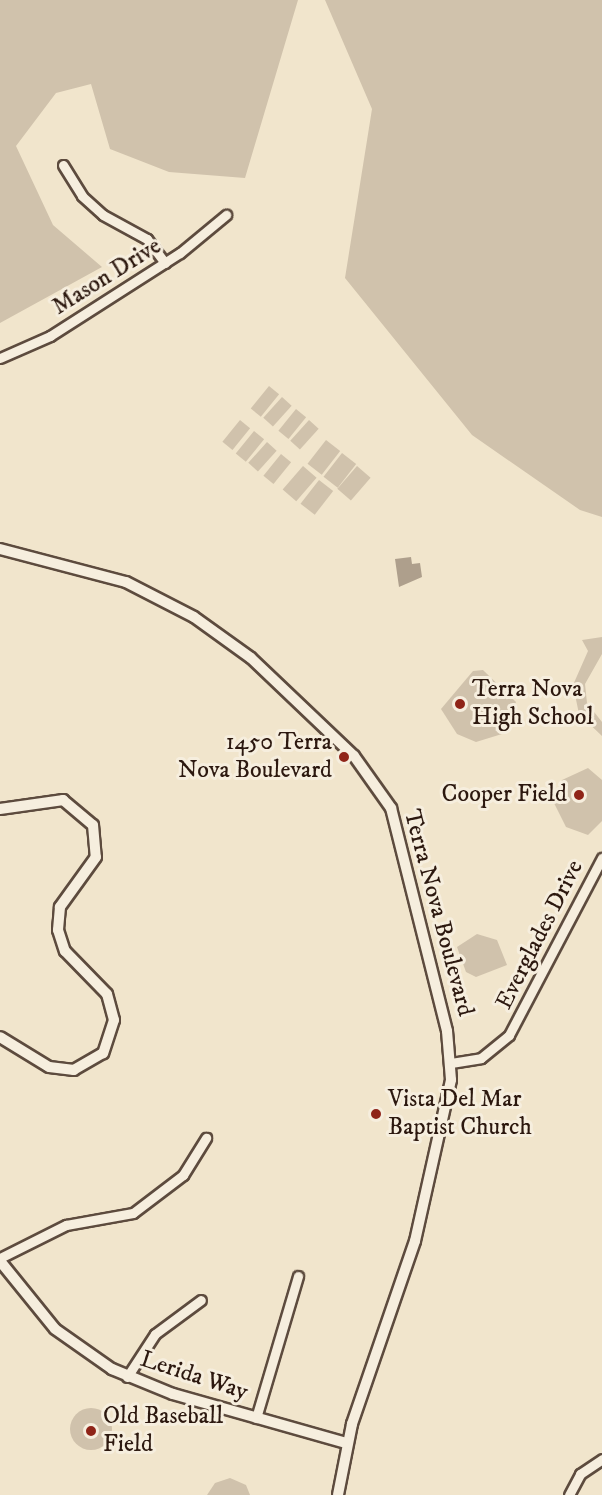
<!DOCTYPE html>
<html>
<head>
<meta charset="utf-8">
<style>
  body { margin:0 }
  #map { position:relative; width:602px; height:1495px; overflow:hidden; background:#f1e5cc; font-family:"IM FELL DW Pica",serif }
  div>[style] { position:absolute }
  .green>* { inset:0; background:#d0c2ac; transform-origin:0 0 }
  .round { border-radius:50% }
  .water>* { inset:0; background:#ae9f8c }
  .roads { filter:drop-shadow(2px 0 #5d4b3e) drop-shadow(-2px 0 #5d4b3e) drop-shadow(0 2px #5d4b3e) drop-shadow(0 -2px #5d4b3e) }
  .minor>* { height:9px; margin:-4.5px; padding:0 4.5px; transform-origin:4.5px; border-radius:4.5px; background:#f6eede }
  .tertiary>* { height:10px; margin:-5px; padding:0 5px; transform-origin:5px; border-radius:5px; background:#f6eede }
  .dots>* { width:16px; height:16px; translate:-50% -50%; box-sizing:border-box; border:3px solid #f6eede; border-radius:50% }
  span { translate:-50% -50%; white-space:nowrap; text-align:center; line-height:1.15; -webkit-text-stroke:6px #f6eede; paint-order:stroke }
  .street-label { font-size:24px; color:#2c180f }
  .poi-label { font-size:24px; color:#2c180f }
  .left { translate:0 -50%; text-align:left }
  .right { translate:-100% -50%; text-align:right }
</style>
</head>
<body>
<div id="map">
  <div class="green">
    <div style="clip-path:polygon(0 0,298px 0,245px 178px,169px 172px,110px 149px,91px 84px,56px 93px,16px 146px,53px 225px,102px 267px,0 323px)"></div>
    <div style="clip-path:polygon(325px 0,602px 0,602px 517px,580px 510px,472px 435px,345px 278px,372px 109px)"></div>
    <div style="left:269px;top:386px;width:13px;height:29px;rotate:39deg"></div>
    <div style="left:282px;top:397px;width:13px;height:28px;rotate:42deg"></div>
    <div style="left:296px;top:409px;width:13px;height:28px;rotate:39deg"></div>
    <div style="left:240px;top:420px;width:13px;height:28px;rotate:39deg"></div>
    <div style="left:309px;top:420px;width:13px;height:28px;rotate:42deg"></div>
    <div style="left:254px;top:431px;width:13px;height:29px;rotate:39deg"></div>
    <div style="left:326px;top:440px;width:18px;height:30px;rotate:38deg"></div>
    <div style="left:267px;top:442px;width:13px;height:28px;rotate:42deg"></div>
    <div style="left:342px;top:453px;width:18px;height:30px;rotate:38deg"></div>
    <div style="left:281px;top:454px;width:13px;height:28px;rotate:39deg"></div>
    <div style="left:303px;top:466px;width:18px;height:31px;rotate:41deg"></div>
    <div style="left:357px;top:466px;width:18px;height:30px;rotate:41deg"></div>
    <div style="left:319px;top:480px;width:18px;height:30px;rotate:38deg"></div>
    <div style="clip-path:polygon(602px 637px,602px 654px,585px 684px,587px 703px,602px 722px,602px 736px,579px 714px,573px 685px,588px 651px,582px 640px)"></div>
    <div style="clip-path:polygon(483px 670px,516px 702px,502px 734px,476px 742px,457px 734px,441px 709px,473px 671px)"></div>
    <div style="clip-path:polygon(588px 768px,602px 780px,602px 821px,588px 835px,566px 827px,554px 803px,562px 780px)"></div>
    <div style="clip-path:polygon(477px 934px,497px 940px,507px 965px,476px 977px,466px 972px,457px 947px)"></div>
    <div class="round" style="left:70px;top:1408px;width:42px;height:42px"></div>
    <div style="clip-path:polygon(230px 1478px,246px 1485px,250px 1495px,207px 1495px,215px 1483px)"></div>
  </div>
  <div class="water">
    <div style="clip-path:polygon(411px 557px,412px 564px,420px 563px,422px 577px,399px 587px,395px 559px)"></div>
  </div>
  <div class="roads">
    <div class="minor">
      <div style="left:63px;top:165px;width:36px;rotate:58deg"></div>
      <div style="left:82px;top:196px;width:28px;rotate:42deg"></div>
      <div style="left:103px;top:215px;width:50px;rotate:28.6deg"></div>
      <div style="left:147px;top:239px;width:30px;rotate:53deg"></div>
      <div style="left:0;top:358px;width:55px;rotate:-23.7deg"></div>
      <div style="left:50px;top:336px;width:154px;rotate:-32.6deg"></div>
      <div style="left:180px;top:253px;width:60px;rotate:-39.6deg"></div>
      <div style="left:451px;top:1063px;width:30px;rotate:-9deg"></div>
      <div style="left:481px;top:1058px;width:36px;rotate:-39deg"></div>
      <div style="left:509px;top:1035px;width:200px;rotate:-62.3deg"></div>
      <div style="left:0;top:1258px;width:74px;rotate:-26.6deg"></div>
      <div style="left:66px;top:1225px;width:68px;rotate:-10.2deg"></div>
      <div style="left:133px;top:1213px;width:63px;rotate:-37.2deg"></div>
      <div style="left:183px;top:1175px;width:44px;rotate:-58.1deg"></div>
      <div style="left:127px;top:1377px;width:51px;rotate:-56.9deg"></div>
      <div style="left:155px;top:1334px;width:57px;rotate:-36.5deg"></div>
      <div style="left:256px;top:1418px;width:148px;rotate:-73.5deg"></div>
      <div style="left:569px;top:1495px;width:24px;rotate:-62deg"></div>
      <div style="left:580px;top:1474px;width:27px;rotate:-34deg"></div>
    </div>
    <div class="tertiary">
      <div style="left:0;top:549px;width:130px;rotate:14.7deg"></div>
      <div style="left:126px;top:582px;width:76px;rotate:27.2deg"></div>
      <div style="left:194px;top:617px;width:70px;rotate:35.7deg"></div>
      <div style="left:251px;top:658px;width:142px;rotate:43.6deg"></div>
      <div style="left:354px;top:756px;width:64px;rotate:54.6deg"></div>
      <div style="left:391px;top:808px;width:230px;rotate:75.9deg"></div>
      <div style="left:447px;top:1031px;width:49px;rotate:85.3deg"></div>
      <div style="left:451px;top:1080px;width:165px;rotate:102.6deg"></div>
      <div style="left:415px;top:1241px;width:194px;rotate:109deg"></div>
      <div style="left:352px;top:1424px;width:72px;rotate:101.2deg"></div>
      <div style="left:0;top:809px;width:64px;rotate:-8.1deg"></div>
      <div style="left:63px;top:800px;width:39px;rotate:40deg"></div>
      <div style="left:93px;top:825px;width:32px;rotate:85deg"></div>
      <div style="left:96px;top:857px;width:62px;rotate:125.8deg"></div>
      <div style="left:60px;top:907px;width:23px;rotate:95deg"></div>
      <div style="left:58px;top:930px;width:22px;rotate:72deg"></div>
      <div style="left:65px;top:951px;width:60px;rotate:45.7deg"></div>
      <div style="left:107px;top:994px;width:27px;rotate:75deg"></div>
      <div style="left:114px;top:1020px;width:35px;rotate:108deg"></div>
      <div style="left:103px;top:1053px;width:34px;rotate:150deg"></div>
      <div style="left:74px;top:1070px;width:25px;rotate:-173deg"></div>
      <div style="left:49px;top:1067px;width:57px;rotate:-148.5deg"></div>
      <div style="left:0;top:1261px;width:87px;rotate:51deg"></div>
      <div style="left:55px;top:1329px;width:70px;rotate:35.1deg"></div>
      <div style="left:112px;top:1369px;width:66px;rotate:22.3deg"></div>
      <div style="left:173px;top:1394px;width:180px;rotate:15.8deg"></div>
    </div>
  </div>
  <div class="dots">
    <div style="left:460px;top:704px;background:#8f2418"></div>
    <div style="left:344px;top:757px;background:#8f2418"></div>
    <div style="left:579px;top:795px;background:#8f2418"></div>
    <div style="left:376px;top:1114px;background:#8f2418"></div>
    <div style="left:91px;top:1431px;background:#8f2418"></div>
  </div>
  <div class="street-label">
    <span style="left:107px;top:277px;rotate:-32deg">Mason Drive</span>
    <span style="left:438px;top:913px;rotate:75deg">Terra Nova Boulevard</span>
    <span style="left:540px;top:935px;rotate:-63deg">Everglades Drive</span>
    <span style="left:194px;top:1376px;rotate:18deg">Lerida Way</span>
  </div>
  <div class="poi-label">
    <span class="left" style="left:472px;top:704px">Terra Nova<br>High School</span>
    <span class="right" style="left:332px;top:757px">1450 Terra<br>Nova Boulevard</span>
    <span class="right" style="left:567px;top:795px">Cooper Field</span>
    <span class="left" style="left:388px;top:1114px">Vista Del Mar<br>Baptist Church</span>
    <span class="left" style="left:103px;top:1431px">Old Baseball<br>Field</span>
  </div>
</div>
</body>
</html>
